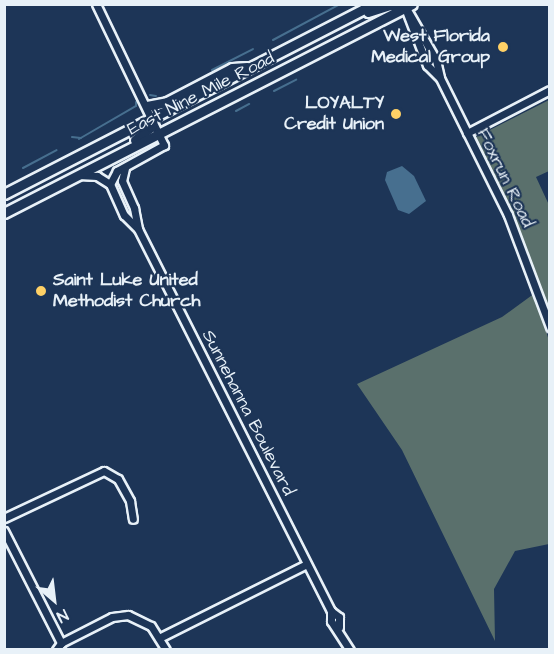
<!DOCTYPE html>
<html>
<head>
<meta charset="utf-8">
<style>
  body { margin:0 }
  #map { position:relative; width:554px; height:654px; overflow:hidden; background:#1d3557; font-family:"Architects Daughter",sans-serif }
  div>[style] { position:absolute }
  .green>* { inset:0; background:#5a706c }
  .water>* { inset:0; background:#476f8f }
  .stream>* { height:2px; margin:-1px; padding:0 1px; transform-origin:1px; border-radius:1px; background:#476f8f }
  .roads { filter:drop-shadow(2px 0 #e8f1f8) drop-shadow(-2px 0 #e8f1f8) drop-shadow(0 2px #e8f1f8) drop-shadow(0 -2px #e8f1f8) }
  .minor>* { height:7px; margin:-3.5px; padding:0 3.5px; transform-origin:3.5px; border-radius:3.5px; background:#1d3557 }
  .major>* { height:9px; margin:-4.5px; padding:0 4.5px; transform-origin:4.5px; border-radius:4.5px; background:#1d3557 }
  .dots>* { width:16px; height:16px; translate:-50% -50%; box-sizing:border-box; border:3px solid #1d3557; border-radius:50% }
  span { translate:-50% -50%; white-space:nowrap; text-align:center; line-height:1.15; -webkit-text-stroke:4.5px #1d3557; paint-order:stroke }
  .poi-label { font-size:18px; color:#e8f1f8; font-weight:700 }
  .right { translate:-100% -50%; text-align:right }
  .left { translate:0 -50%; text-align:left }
  .street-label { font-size:18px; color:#e8f1f8 }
  .frame { position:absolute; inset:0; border:6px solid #e8f1f8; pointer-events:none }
  .north { position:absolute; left:24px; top:570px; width:60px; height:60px; -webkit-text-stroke:4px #1d3557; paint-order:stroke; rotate:152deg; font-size:16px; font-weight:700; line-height:24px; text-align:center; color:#e8f1f8 }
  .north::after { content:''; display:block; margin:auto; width:21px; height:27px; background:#e8f1f8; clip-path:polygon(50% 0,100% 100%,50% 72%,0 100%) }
</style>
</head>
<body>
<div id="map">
  <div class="green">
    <div style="clip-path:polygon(549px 100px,549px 171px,536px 177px,549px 205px,549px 315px,511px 214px,474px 138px)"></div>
    <div style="clip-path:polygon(535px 293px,549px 341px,549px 544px,515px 551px,494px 589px,495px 641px,402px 450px,357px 384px,502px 317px)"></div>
  </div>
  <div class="water">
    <div style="clip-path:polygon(402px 166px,414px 176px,426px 201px,409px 214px,398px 210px,385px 180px,387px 172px)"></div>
  </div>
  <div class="stream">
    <div style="left:273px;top:40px;width:76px;rotate:-28.2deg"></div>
    <div style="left:212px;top:70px;width:46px;rotate:-27.1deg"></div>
    <div style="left:274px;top:91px;width:25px;rotate:-27deg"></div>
    <div style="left:150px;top:95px;width:6px;rotate:9deg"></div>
    <div style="left:236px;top:111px;width:15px;rotate:-28deg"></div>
    <div style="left:72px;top:137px;width:9px;rotate:6deg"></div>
    <div style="left:79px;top:139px;width:66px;rotate:-30.1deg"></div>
    <div style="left:136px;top:106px;width:4px;rotate:-90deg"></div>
    <div style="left:23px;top:168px;width:38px;rotate:-28deg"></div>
    <div style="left:4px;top:177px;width:1px"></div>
  </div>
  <div class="roads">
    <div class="minor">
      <div style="left:96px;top:4px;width:157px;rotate:64.3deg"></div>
      <div style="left:164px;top:145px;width:54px;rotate:151deg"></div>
      <div style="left:117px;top:171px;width:15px;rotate:118deg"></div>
      <div style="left:110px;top:184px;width:34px;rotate:66deg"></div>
      <div style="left:124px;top:215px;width:20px;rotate:45deg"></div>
      <div style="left:138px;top:229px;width:428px;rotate:63.2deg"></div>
      <div style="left:406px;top:8px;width:60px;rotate:60deg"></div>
      <div style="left:436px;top:60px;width:18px;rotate:77deg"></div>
      <div style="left:440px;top:78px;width:153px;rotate:63.6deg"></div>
      <div style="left:508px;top:215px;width:120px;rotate:69.4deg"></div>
      <div style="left:407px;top:13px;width:56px;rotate:69deg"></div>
      <div style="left:427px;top:65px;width:17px;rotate:45deg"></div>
      <div style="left:467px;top:133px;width:93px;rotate:-27.4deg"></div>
      <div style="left:125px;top:168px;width:13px;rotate:103deg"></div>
      <div style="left:122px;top:181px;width:30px;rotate:66deg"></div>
      <div style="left:134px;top:208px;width:20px;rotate:79deg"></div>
      <div style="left:79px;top:175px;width:18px;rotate:3deg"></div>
      <div style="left:97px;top:176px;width:15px;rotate:32deg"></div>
      <div style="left:4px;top:518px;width:110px;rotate:-25.2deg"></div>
      <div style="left:104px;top:471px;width:16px;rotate:30deg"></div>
      <div style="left:118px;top:479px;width:25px;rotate:61deg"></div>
      <div style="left:130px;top:501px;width:18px;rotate:81deg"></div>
      <div style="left:4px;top:531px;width:126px;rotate:63deg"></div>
      <div style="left:339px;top:627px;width:10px;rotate:-90deg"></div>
      <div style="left:339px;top:617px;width:10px;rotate:-143deg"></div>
      <div style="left:331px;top:611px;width:10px;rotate:90deg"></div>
      <div style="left:331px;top:621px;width:35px;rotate:57deg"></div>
      <div style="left:159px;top:638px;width:165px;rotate:-26.6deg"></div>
      <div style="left:56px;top:650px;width:9px;rotate:-54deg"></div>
      <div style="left:61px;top:643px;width:57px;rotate:-27deg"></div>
      <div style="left:112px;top:617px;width:16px;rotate:-7deg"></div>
      <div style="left:128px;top:615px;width:25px;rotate:26deg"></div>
      <div style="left:151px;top:626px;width:28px;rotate:58deg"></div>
    </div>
    <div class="major">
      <div style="left:368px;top:12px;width:23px;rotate:-18deg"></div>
      <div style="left:390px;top:5px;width:16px;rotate:11deg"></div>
      <div style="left:147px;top:106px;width:20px;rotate:-11deg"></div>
      <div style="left:167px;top:102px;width:73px;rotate:-27.6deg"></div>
      <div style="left:232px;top:68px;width:15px;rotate:-4deg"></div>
      <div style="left:135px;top:140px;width:21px;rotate:-39deg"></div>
      <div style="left:151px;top:127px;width:9px;rotate:-77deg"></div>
      <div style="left:4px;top:194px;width:415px;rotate:-27.2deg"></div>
      <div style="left:4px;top:213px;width:458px;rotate:-27.1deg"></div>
    </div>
  </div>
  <div class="dots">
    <div style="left:503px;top:47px;background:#ffd166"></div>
    <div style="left:396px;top:114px;background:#ffd166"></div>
    <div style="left:41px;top:291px;background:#ffd166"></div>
  </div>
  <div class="poi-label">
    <span class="right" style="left:490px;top:47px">West Florida<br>Medical Group</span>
    <span class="right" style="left:384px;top:114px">LOYALTY<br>Credit Union</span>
    <span class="left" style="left:53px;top:291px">Saint Luke United<br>Methodist Church</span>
  </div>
  <div class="street-label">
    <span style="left:201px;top:94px;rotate:-27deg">East Nine Mile Road</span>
    <span style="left:505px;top:178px;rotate:64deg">Foxrun Road</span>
    <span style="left:248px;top:413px;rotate:63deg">Sunnehanna Boulevard</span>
  </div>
  <div class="frame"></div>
  <div class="north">N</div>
</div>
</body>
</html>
